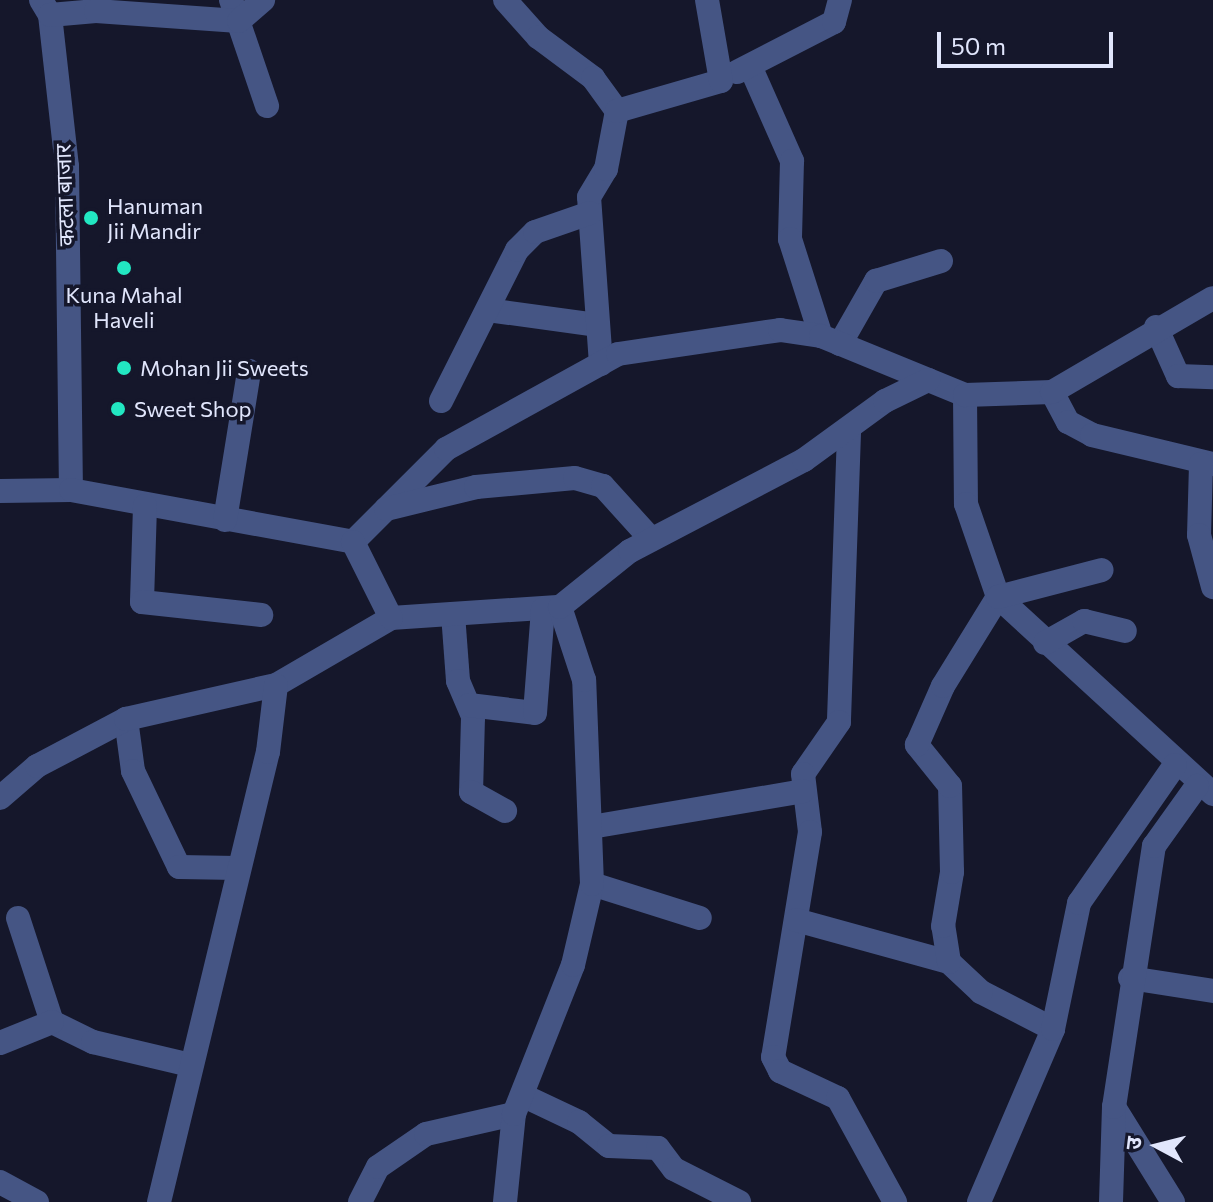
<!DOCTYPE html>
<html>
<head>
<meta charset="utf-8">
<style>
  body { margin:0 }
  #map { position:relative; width:1213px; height:1202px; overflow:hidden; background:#15172b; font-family:Commissioner,"Noto Sans Devanagari",sans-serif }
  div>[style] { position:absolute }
  .minor>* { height:24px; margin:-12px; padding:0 12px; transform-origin:12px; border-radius:12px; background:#455584 }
  .dots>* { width:22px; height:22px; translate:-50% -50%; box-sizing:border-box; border:4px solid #15172b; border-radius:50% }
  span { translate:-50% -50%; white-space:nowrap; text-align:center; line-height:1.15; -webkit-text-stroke:7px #15172b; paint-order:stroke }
  .street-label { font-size:22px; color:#e1e6fc }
  .poi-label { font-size:22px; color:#e1e6fc }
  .left { translate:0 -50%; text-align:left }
  .north { position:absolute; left:1117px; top:1106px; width:80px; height:80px; -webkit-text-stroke:6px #15172b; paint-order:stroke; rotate:277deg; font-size:22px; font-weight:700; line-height:32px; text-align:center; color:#e1e6fc }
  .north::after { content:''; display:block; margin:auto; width:28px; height:36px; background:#e1e6fc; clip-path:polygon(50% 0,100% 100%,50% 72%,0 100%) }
  .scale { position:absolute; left:937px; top:32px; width:176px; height:36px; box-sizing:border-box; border:4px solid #e1e6fc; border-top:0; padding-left:10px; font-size:24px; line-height:28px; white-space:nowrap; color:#e1e6fc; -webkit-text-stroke:6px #15172b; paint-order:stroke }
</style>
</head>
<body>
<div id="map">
  <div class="minor">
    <div style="left:41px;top:0;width:17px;rotate:59deg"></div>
    <div style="left:50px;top:15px;width:152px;rotate:83.6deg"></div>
    <div style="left:67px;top:166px;width:324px;rotate:89.3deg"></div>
    <div style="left:231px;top:0;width:112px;rotate:71.2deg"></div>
    <div style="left:505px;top:0;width:50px;rotate:48.3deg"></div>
    <div style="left:538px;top:37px;width:69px;rotate:36.7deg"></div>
    <div style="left:593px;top:78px;width:41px;rotate:54deg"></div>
    <div style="left:50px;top:15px;width:46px;rotate:-5deg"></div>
    <div style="left:96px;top:11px;width:143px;rotate:4deg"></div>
    <div style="left:239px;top:21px;width:32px;rotate:-41deg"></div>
    <div style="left:750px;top:66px;width:104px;rotate:66.1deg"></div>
    <div style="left:792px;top:161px;width:78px;rotate:91.5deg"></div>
    <div style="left:790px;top:239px;width:102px;rotate:72.3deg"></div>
    <div style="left:737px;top:72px;width:109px;rotate:-27.3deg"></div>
    <div style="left:834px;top:22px;width:23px;rotate:-75deg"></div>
    <div style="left:488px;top:310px;width:111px;rotate:7.8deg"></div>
    <div style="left:1156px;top:327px;width:54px;rotate:65.8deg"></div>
    <div style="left:1178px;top:376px;width:35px;rotate:2deg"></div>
    <div style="left:840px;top:344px;width:73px;rotate:-60.3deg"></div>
    <div style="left:876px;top:281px;width:68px;rotate:-17.1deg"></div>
    <div style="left:601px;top:364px;width:167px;rotate:-94.1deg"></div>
    <div style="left:589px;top:197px;width:33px;rotate:-59deg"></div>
    <div style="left:606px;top:169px;width:59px;rotate:-79.3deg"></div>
    <div style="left:617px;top:111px;width:108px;rotate:-16.1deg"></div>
    <div style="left:721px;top:81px;width:82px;rotate:-99.8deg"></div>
    <div style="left:1052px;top:392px;width:34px;rotate:62deg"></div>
    <div style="left:1068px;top:422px;width:27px;rotate:28deg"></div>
    <div style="left:1092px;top:435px;width:124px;rotate:13.5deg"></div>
    <div style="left:965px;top:395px;width:109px;rotate:89.5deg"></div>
    <div style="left:966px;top:504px;width:98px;rotate:71deg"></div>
    <div style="left:998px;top:597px;width:292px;rotate:42.5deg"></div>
    <div style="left:441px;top:401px;width:169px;rotate:-63.3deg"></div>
    <div style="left:517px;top:250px;width:25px;rotate:-45deg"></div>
    <div style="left:535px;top:232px;width:58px;rotate:-19.1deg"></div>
    <div style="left:849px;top:433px;width:289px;rotate:92deg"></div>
    <div style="left:839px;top:722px;width:63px;rotate:124.7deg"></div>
    <div style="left:803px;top:774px;width:58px;rotate:83.1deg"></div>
    <div style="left:810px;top:832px;width:228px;rotate:99.3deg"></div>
    <div style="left:773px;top:1057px;width:16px;rotate:63deg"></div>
    <div style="left:780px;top:1071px;width:64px;rotate:25deg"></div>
    <div style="left:838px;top:1098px;width:119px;rotate:61.3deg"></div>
    <div style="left:1201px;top:464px;width:71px;rotate:91.6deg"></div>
    <div style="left:1199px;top:535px;width:54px;rotate:74.9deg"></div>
    <div style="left:0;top:491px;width:71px;rotate:-0.8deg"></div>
    <div style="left:71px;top:490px;width:287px;rotate:10.4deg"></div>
    <div style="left:353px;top:542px;width:132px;rotate:-45deg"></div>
    <div style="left:446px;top:449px;width:196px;rotate:-28.9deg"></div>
    <div style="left:618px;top:354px;width:164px;rotate:-8.4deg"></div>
    <div style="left:780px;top:330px;width:41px;rotate:8.3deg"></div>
    <div style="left:821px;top:336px;width:156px;rotate:22.3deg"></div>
    <div style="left:965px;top:395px;width:87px;rotate:-2deg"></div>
    <div style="left:1052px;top:392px;width:186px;rotate:-30.3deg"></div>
    <div style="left:145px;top:506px;width:96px;rotate:91.8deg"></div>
    <div style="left:142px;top:602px;width:120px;rotate:6.2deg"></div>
    <div style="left:386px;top:509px;width:93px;rotate:-13.7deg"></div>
    <div style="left:476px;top:487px;width:99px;rotate:-5.2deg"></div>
    <div style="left:575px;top:478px;width:29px;rotate:16deg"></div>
    <div style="left:603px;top:486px;width:72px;rotate:47.8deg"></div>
    <div style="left:225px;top:520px;width:151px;rotate:-80.8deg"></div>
    <div style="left:453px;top:614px;width:67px;rotate:85.7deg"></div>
    <div style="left:458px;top:681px;width:39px;rotate:67deg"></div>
    <div style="left:473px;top:717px;width:75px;rotate:91.5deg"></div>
    <div style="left:471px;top:792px;width:39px;rotate:29deg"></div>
    <div style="left:391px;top:618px;width:167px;rotate:-3.8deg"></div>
    <div style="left:1045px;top:643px;width:45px;rotate:-29.4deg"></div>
    <div style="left:1084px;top:621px;width:42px;rotate:13.7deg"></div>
    <div style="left:469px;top:705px;width:66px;rotate:6.9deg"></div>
    <div style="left:535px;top:713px;width:104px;rotate:-85.6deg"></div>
    <div style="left:126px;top:719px;width:52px;rotate:82.3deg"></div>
    <div style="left:133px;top:771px;width:106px;rotate:64.4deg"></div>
    <div style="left:179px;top:867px;width:58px;rotate:1deg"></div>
    <div style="left:0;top:798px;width:49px;rotate:-40.9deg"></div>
    <div style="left:37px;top:766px;width:101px;rotate:-27.8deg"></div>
    <div style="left:126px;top:719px;width:154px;rotate:-12.8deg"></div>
    <div style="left:276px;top:685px;width:133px;rotate:-30.2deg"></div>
    <div style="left:391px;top:618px;width:85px;rotate:-116.6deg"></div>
    <div style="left:591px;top:827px;width:215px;rotate:-9.6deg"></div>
    <div style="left:592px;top:884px;width:113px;rotate:17.5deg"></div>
    <div style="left:18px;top:918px;width:109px;rotate:71.9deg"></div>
    <div style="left:52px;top:1022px;width:46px;rotate:26deg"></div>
    <div style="left:93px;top:1042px;width:100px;rotate:13.3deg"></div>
    <div style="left:796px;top:920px;width:159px;rotate:15.4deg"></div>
    <div style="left:1130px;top:978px;width:84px;rotate:8.9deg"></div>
    <div style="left:1053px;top:1029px;width:81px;rotate:-152.8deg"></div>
    <div style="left:981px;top:992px;width:44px;rotate:-136.8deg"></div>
    <div style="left:949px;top:962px;width:36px;rotate:-99deg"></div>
    <div style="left:943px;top:926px;width:55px;rotate:-80.5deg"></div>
    <div style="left:952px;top:872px;width:86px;rotate:-91.3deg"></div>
    <div style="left:950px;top:786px;width:53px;rotate:-128.8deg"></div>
    <div style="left:917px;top:745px;width:64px;rotate:-66.2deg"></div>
    <div style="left:943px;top:686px;width:105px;rotate:-58.3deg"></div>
    <div style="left:998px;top:597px;width:107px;rotate:-14.6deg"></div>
    <div style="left:0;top:1043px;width:56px;rotate:-22deg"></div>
    <div style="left:524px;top:1096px;width:61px;rotate:25.3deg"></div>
    <div style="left:579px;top:1122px;width:38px;rotate:39deg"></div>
    <div style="left:609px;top:1146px;width:49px;rotate:2.3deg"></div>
    <div style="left:658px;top:1148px;width:26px;rotate:53deg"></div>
    <div style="left:674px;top:1169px;width:73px;rotate:26.9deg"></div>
    <div style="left:1114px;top:1107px;width:112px;rotate:58.2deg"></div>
    <div style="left:0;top:1182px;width:42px;rotate:28.4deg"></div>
    <div style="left:159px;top:1202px;width:463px;rotate:-76.4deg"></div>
    <div style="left:268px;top:752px;width:67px;rotate:-83.2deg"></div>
    <div style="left:360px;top:1202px;width:39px;rotate:-63deg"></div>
    <div style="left:378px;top:1167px;width:58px;rotate:-34.5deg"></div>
    <div style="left:426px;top:1134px;width:90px;rotate:-12.8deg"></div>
    <div style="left:505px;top:1202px;width:88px;rotate:-84.2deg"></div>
    <div style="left:514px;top:1114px;width:160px;rotate:-68.4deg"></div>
    <div style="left:573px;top:965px;width:83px;rotate:-76.8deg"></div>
    <div style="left:592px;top:884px;width:204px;rotate:-92.2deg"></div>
    <div style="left:584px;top:680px;width:77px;rotate:-108.2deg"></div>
    <div style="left:560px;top:607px;width:90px;rotate:-38.7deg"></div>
    <div style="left:630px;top:551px;width:196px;rotate:-27.6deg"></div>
    <div style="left:804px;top:460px;width:100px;rotate:-36.1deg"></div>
    <div style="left:885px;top:401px;width:48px;rotate:-26deg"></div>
    <div style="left:979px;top:1202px;width:188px;rotate:-66.8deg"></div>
    <div style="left:1053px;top:1029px;width:129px;rotate:-78.3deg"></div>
    <div style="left:1079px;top:903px;width:168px;rotate:-55.2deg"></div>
    <div style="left:1111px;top:1202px;width:95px;rotate:-88.2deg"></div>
    <div style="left:1114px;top:1107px;width:264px;rotate:-81.3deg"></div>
    <div style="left:1154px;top:846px;width:74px;rotate:-54.4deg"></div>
  </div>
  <div class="dots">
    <div style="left:91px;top:218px;background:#22e7c2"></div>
    <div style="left:124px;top:268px;background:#22e7c2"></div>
    <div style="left:124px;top:368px;background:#22e7c2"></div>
    <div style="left:118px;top:409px;background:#22e7c2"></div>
  </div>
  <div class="street-label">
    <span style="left:64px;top:195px;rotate:-92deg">कटला बाजार</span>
  </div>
  <div class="poi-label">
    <span class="left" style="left:107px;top:218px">Hanuman<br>Jii Mandir</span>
    <span style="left:124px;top:307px">Kuna Mahal<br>Haveli</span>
    <span class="left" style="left:140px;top:368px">Mohan Jii Sweets</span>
    <span class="left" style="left:134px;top:409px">Sweet Shop</span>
  </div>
  <div class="north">उ</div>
  <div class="scale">50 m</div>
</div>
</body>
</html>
